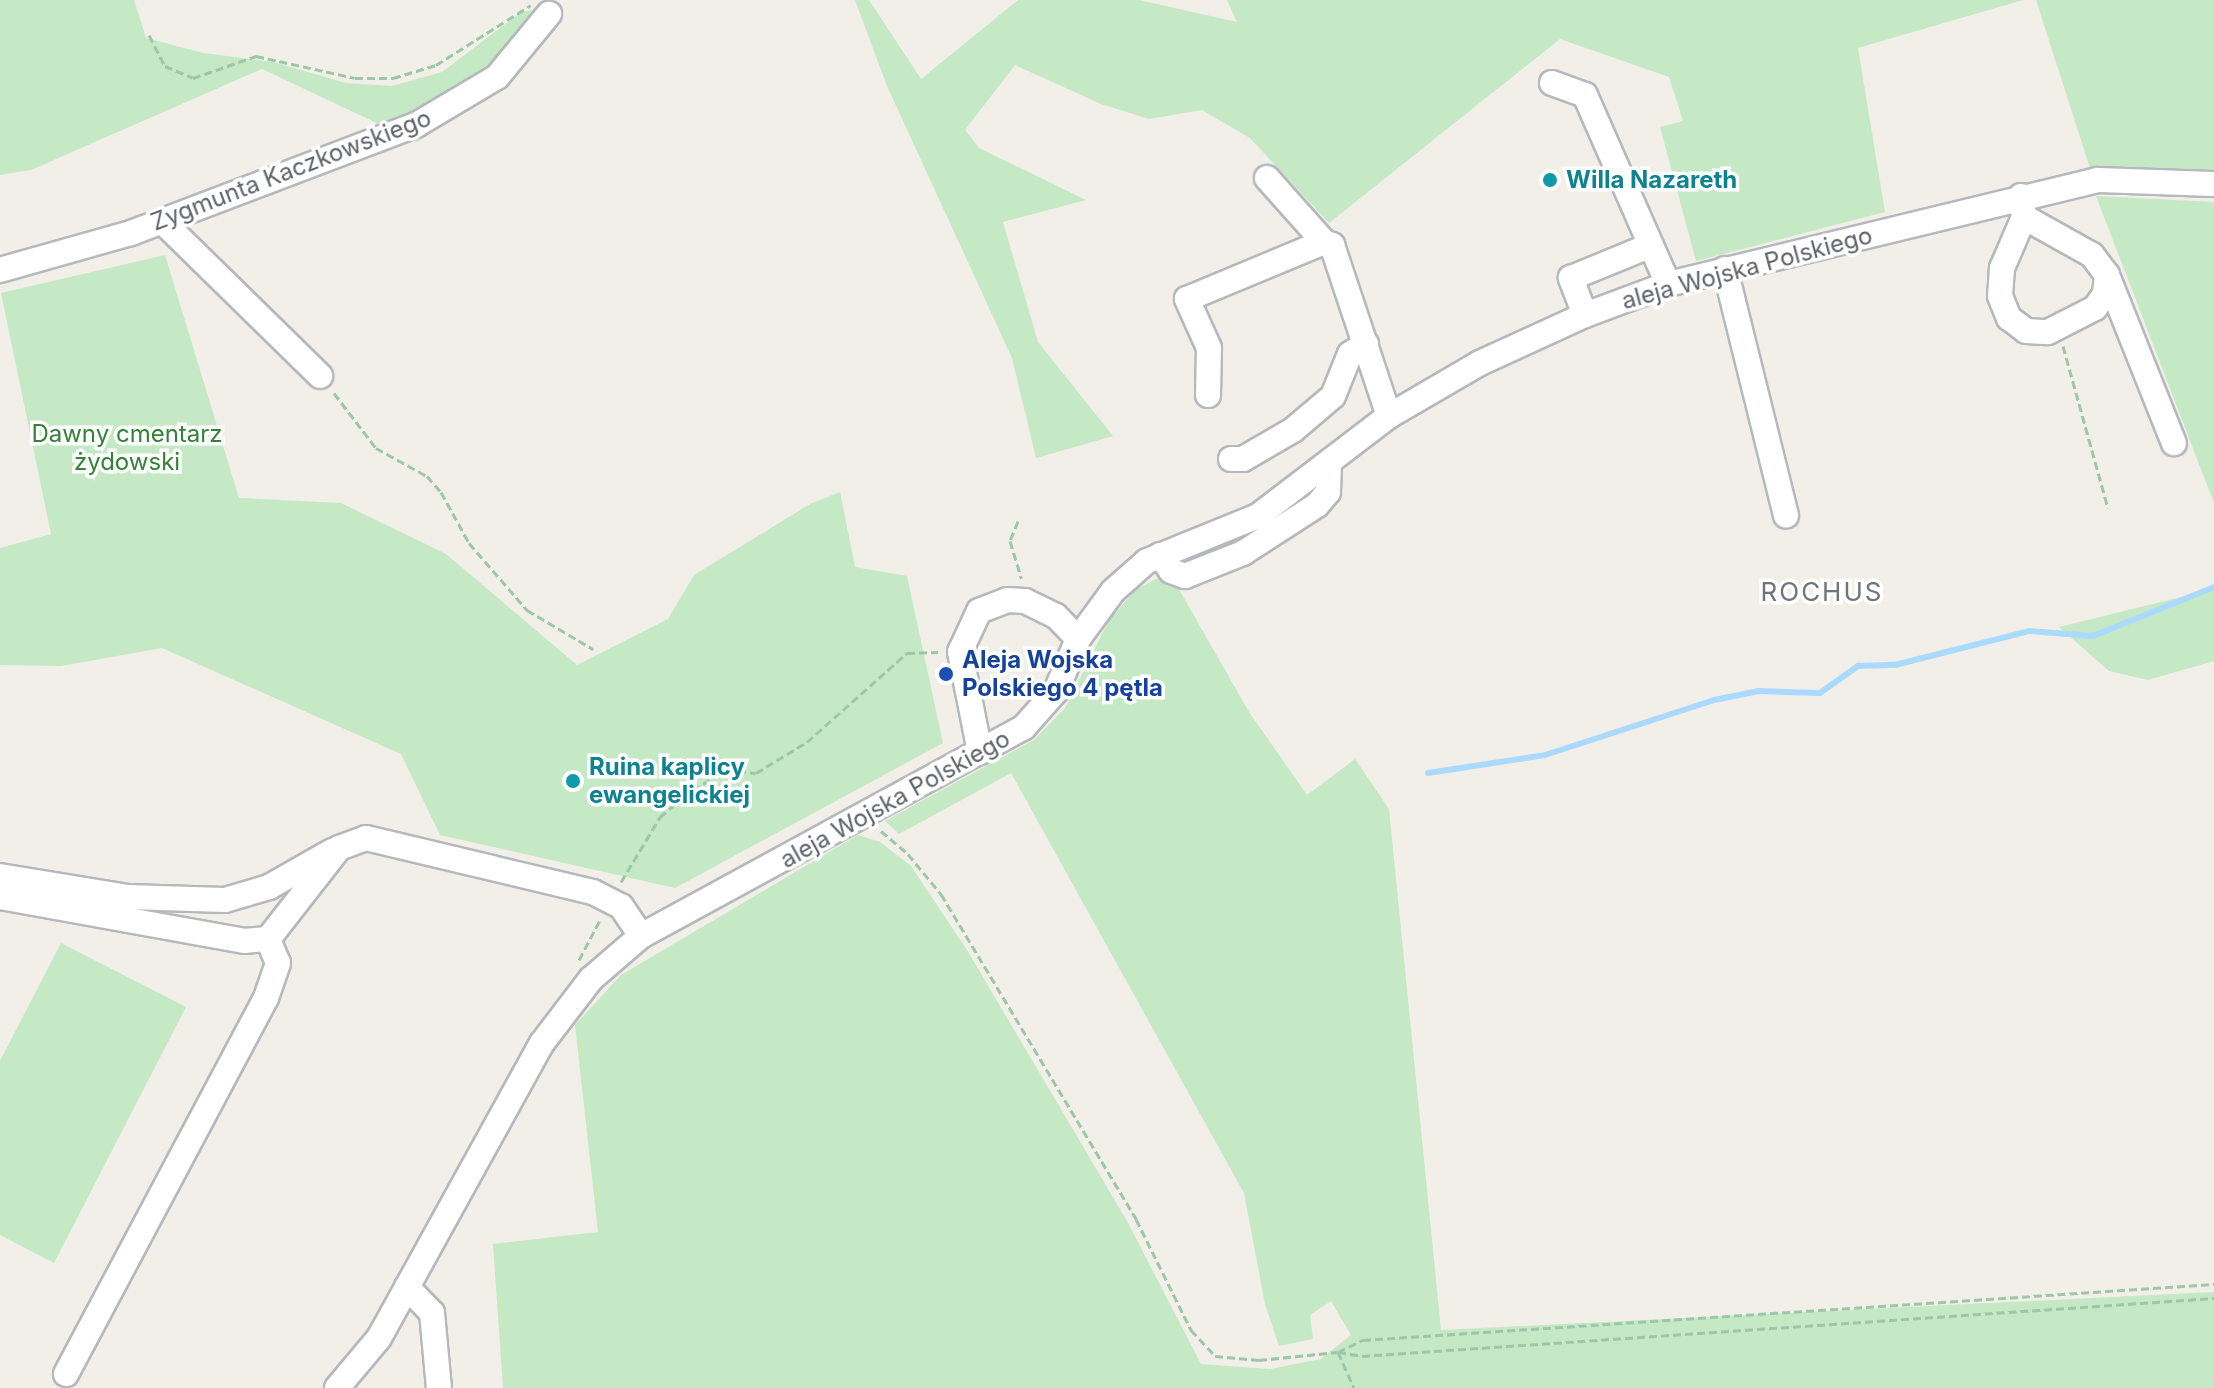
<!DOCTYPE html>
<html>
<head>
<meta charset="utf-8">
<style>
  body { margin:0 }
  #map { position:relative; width:2214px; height:1388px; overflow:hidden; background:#f1efe8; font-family:Inter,sans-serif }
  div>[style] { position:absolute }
  .green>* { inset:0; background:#c5e8c5 }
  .stream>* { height:6px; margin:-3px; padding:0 3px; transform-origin:3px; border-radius:3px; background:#aadaff }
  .path>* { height:3px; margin-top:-1.5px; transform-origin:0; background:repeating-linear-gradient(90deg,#9cc7a9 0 8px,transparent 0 12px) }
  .roads { filter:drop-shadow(2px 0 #b5b8bc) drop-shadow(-2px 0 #b5b8bc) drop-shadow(0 2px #b5b8bc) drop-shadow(0 -2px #b5b8bc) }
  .minor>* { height:24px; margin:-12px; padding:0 12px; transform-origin:12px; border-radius:12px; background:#fff }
  .dots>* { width:22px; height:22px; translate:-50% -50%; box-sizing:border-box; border:4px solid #fff; border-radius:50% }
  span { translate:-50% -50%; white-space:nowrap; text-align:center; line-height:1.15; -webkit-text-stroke:7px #fff; paint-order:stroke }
  .street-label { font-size:24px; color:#5f6368 }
  .culture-label { font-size:24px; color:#0d838f; font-weight:700 }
  .left { translate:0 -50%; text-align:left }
  .park-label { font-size:24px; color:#348238 }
  .transit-label { font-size:24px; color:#164399; font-weight:700 }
  .neighbourhood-label { font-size:26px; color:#70757a; letter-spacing:2px }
</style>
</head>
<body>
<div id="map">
  <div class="green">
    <div style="clip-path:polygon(0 0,134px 0,146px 38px,203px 53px,273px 62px,346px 83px,392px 86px,442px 72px,520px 13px,531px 10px,540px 15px,493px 72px,461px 91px,466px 110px,417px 142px,262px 69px,31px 170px,0 175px)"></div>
    <div style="clip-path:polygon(855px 0,869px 0,921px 79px,1018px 0,1139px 0,1237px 22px,1227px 0,2023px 0,1858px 48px,1885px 212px,1696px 261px,1660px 127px,1683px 121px,1669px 77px,1560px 39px,1329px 223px,1250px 138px,1202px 110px,1149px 119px,1101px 104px,1015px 65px,965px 130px,979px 148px,1086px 200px,1003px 222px,1038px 342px,1113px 436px,1036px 458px,1012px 358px,887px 86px)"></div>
    <div style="clip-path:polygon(2036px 0,2214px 0,2214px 174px,2090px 168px)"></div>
    <div style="clip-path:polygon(2096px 196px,2214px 202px,2214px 503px)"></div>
    <div style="clip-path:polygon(165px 255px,239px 498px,341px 503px,446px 554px,577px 665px,668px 619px,694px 575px,810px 504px,840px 492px,855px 567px,907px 576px,943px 743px,675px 888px,440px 835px,401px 754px,162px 648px,61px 666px,0 665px,0 548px,51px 534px,1px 293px)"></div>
    <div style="clip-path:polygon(1169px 572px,1249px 712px,1307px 795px,1355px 759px,1389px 809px,1441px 1330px,2214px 1292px,2214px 1388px,503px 1388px,493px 1244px,598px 1232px,575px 1025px,621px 975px,858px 835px,880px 842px,911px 866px,967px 950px,1127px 1221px,1201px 1364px,1270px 1369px,1321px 1359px,1351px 1335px,1331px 1301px,1310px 1315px,1313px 1339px,1279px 1346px,1265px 1304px,1244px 1193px,1011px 773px,899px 834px,885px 821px,1034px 740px,1065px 708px,1108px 622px,1135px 590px)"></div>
    <div style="clip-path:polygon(2214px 589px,2214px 661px,2148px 680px,2109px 671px,2059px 627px)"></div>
    <div style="clip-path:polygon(61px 943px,186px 1007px,54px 1263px,0 1235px,0 1061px)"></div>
  </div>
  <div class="stream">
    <div style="left:1428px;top:773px;width:118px;rotate:-8.7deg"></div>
    <div style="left:1545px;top:755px;width:178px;rotate:-18deg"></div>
    <div style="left:1714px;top:700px;width:46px;rotate:-11.3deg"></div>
    <div style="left:1759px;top:691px;width:61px;rotate:1.9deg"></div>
    <div style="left:1820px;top:693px;width:47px;rotate:-35.4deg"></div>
    <div style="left:1858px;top:666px;width:37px;rotate:-2deg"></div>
    <div style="left:1895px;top:665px;width:138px;rotate:-14.2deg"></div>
    <div style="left:2029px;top:631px;width:64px;rotate:4.5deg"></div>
    <div style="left:2093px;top:636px;width:131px;rotate:-22deg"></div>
  </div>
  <div class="path">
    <div style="left:149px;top:35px;width:35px;rotate:63deg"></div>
    <div style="left:165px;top:66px;width:30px;rotate:23deg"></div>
    <div style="left:193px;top:78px;width:67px;rotate:-19.2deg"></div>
    <div style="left:256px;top:56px;width:101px;rotate:12.5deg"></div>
    <div style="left:355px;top:78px;width:38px"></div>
    <div style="left:393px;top:78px;width:45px;rotate:-16.8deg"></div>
    <div style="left:436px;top:65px;width:112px;rotate:-32.3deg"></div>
    <div style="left:2063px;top:346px;width:168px;rotate:74.5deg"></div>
    <div style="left:334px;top:393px;width:69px;rotate:52.6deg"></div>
    <div style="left:376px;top:448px;width:58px;rotate:28.8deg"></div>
    <div style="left:427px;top:476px;width:21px;rotate:49deg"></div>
    <div style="left:441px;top:492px;width:58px;rotate:61.2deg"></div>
    <div style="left:469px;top:543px;width:89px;rotate:49.1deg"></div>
    <div style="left:527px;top:610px;width:77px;rotate:30.6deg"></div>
    <div style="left:1018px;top:521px;width:22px;rotate:112deg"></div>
    <div style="left:1010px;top:541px;width:39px;rotate:73deg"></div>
    <div style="left:881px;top:831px;width:35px;rotate:40deg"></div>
    <div style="left:908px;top:854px;width:52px;rotate:50.5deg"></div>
    <div style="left:941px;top:894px;width:379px;rotate:59deg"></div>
    <div style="left:1136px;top:1219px;width:124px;rotate:63.6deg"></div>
    <div style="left:1191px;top:1330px;width:35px;rotate:47deg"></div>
    <div style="left:1215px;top:1356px;width:44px;rotate:5.2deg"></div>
    <div style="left:1259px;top:1360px;width:79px;rotate:-5.8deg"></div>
    <div style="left:1338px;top:1352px;width:39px;rotate:66deg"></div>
    <div style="left:621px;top:882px;width:76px;rotate:-59deg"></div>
    <div style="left:660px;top:817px;width:30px;rotate:-41deg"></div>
    <div style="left:683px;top:797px;width:51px;rotate:-33.1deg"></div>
    <div style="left:726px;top:769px;width:30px;rotate:8deg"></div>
    <div style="left:756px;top:773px;width:60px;rotate:-31.3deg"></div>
    <div style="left:807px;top:742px;width:134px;rotate:-41.7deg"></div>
    <div style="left:907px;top:653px;width:31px;rotate:-2deg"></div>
    <div style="left:579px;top:960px;width:45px;rotate:-62.3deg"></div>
    <div style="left:1338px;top:1352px;width:28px;rotate:-26deg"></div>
    <div style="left:1363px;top:1340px;width:853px;rotate:-3.76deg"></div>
    <div style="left:1338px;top:1352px;width:24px;rotate:9deg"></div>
    <div style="left:1362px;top:1356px;width:854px;rotate:-3.89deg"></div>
  </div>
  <div class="roads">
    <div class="minor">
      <div style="left:1552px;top:83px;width:35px;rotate:20deg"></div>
      <div style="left:1585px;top:95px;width:206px;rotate:66.3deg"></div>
      <div style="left:1267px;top:178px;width:86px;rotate:48.3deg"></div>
      <div style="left:2021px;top:196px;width:21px;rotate:82deg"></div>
      <div style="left:2024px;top:217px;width:56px;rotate:113.3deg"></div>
      <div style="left:2002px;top:268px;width:28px;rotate:94deg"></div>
      <div style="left:2000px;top:296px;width:24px;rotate:68deg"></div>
      <div style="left:2009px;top:318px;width:21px;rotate:37deg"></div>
      <div style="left:2026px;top:331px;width:22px;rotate:3deg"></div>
      <div style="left:2048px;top:332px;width:53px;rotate:-27.1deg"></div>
      <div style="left:2095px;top:308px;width:17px;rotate:-54deg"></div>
      <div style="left:2105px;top:294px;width:19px;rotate:-84deg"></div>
      <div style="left:2107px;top:275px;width:25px;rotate:-127deg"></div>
      <div style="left:2092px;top:255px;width:78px;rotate:-150.8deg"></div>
      <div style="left:163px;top:222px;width:220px;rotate:44.4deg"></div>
      <div style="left:1725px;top:269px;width:254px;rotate:76.1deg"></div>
      <div style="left:0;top:270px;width:136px;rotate:-15.8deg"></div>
      <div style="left:131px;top:233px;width:305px;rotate:-20.8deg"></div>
      <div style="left:416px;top:125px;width:94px;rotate:-30.7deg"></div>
      <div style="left:497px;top:77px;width:82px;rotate:-50.5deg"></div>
      <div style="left:2107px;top:275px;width:181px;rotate:68.3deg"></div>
      <div style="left:1585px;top:315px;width:40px;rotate:-111deg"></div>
      <div style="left:1571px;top:278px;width:84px;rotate:-22.3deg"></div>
      <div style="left:1208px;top:395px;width:47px;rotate:-88.8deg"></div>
      <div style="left:1209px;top:348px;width:54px;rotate:-114.2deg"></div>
      <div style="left:1187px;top:299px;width:148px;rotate:-22.6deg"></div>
      <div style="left:1324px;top:242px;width:9px;rotate:21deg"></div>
      <div style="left:1332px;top:245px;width:180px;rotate:71.6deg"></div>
      <div style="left:1231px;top:459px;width:12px"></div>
      <div style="left:1243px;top:459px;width:58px;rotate:-30.1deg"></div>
      <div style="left:1293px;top:430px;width:52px;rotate:-40.4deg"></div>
      <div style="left:1333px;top:396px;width:45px;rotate:-68deg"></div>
      <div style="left:1350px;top:354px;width:19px;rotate:-32deg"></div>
      <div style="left:1160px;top:555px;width:19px;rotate:55deg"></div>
      <div style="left:1171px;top:571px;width:15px;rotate:20deg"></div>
      <div style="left:1185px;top:576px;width:62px;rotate:-21.6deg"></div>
      <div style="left:1243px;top:553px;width:88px;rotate:-33deg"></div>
      <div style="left:1317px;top:505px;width:17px;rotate:-50deg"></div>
      <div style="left:1328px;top:492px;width:29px;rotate:-88deg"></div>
      <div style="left:980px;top:752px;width:102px;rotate:-101.3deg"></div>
      <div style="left:960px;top:652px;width:45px;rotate:-65.1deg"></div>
      <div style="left:979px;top:611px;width:30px;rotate:-21deg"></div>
      <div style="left:1007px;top:600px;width:18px;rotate:3deg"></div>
      <div style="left:1025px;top:601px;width:34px;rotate:26deg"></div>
      <div style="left:1056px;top:616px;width:32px;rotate:46deg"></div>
      <div style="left:0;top:876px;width:130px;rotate:9.3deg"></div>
      <div style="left:128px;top:897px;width:97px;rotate:1.8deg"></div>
      <div style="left:225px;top:900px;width:46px;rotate:-16.5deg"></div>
      <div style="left:269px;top:887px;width:73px;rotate:-29.7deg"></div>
      <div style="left:0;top:897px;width:248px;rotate:10.2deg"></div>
      <div style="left:244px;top:941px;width:24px;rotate:-5deg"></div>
      <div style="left:268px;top:939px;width:115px;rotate:-52deg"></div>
      <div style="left:339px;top:848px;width:29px;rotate:-20deg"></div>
      <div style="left:366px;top:838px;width:233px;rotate:13.4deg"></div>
      <div style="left:593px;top:892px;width:31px;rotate:27deg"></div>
      <div style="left:621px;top:906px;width:36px;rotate:56deg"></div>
      <div style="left:407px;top:1287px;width:36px;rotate:46deg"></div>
      <div style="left:432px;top:1313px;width:75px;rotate:84.7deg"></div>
      <div style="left:66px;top:1374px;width:426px;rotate:-62deg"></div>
      <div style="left:266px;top:998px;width:37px;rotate:-71deg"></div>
      <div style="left:278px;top:963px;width:26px;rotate:-113deg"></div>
      <div style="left:337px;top:1388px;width:65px;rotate:-50deg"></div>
      <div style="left:379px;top:1338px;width:337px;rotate:-61.1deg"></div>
      <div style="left:542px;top:1043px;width:81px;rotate:-52.6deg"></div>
      <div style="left:591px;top:979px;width:66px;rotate:-40.7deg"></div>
      <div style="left:641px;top:936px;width:436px;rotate:-28.6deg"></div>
      <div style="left:1024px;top:727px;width:48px;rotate:-48.4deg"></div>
      <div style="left:1056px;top:691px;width:56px;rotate:-67.1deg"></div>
      <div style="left:1078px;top:639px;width:59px;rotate:-53.9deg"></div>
      <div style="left:1113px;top:591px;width:45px;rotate:-41.4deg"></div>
      <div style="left:1147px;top:561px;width:120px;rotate:-22.1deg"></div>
      <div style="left:1258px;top:516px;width:165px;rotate:-37.4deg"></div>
      <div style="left:1389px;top:416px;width:105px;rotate:-30.2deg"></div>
      <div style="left:1480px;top:363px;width:115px;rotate:-24.6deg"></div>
      <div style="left:1585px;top:315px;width:89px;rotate:-20.5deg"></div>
      <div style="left:1668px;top:284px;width:441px;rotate:-13.6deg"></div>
      <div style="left:2097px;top:180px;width:117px;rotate:2deg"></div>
    </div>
  </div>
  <div class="dots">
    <div style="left:1550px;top:180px;background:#0f9aa8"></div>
    <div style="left:946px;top:674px;background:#1a4fb4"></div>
    <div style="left:573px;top:781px;background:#0f9aa8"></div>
  </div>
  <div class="street-label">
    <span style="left:291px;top:170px;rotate:-21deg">Zygmunta Kaczkowskiego</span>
    <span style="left:1747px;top:268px;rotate:-15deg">aleja Wojska Polskiego</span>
    <span style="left:895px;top:799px;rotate:-29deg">aleja Wojska Polskiego</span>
  </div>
  <div class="culture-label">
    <span class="left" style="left:1566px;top:180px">Willa Nazareth</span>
    <span class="left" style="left:589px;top:781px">Ruina kaplicy<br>ewangelickiej</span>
  </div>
  <div class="park-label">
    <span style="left:127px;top:448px">Dawny cmentarz<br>żydowski</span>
  </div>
  <div class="transit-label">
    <span class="left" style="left:962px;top:674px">Aleja Wojska<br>Polskiego 4 pętla</span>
  </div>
  <div class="neighbourhood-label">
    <span style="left:1822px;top:592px">ROCHUS</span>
  </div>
</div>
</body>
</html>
